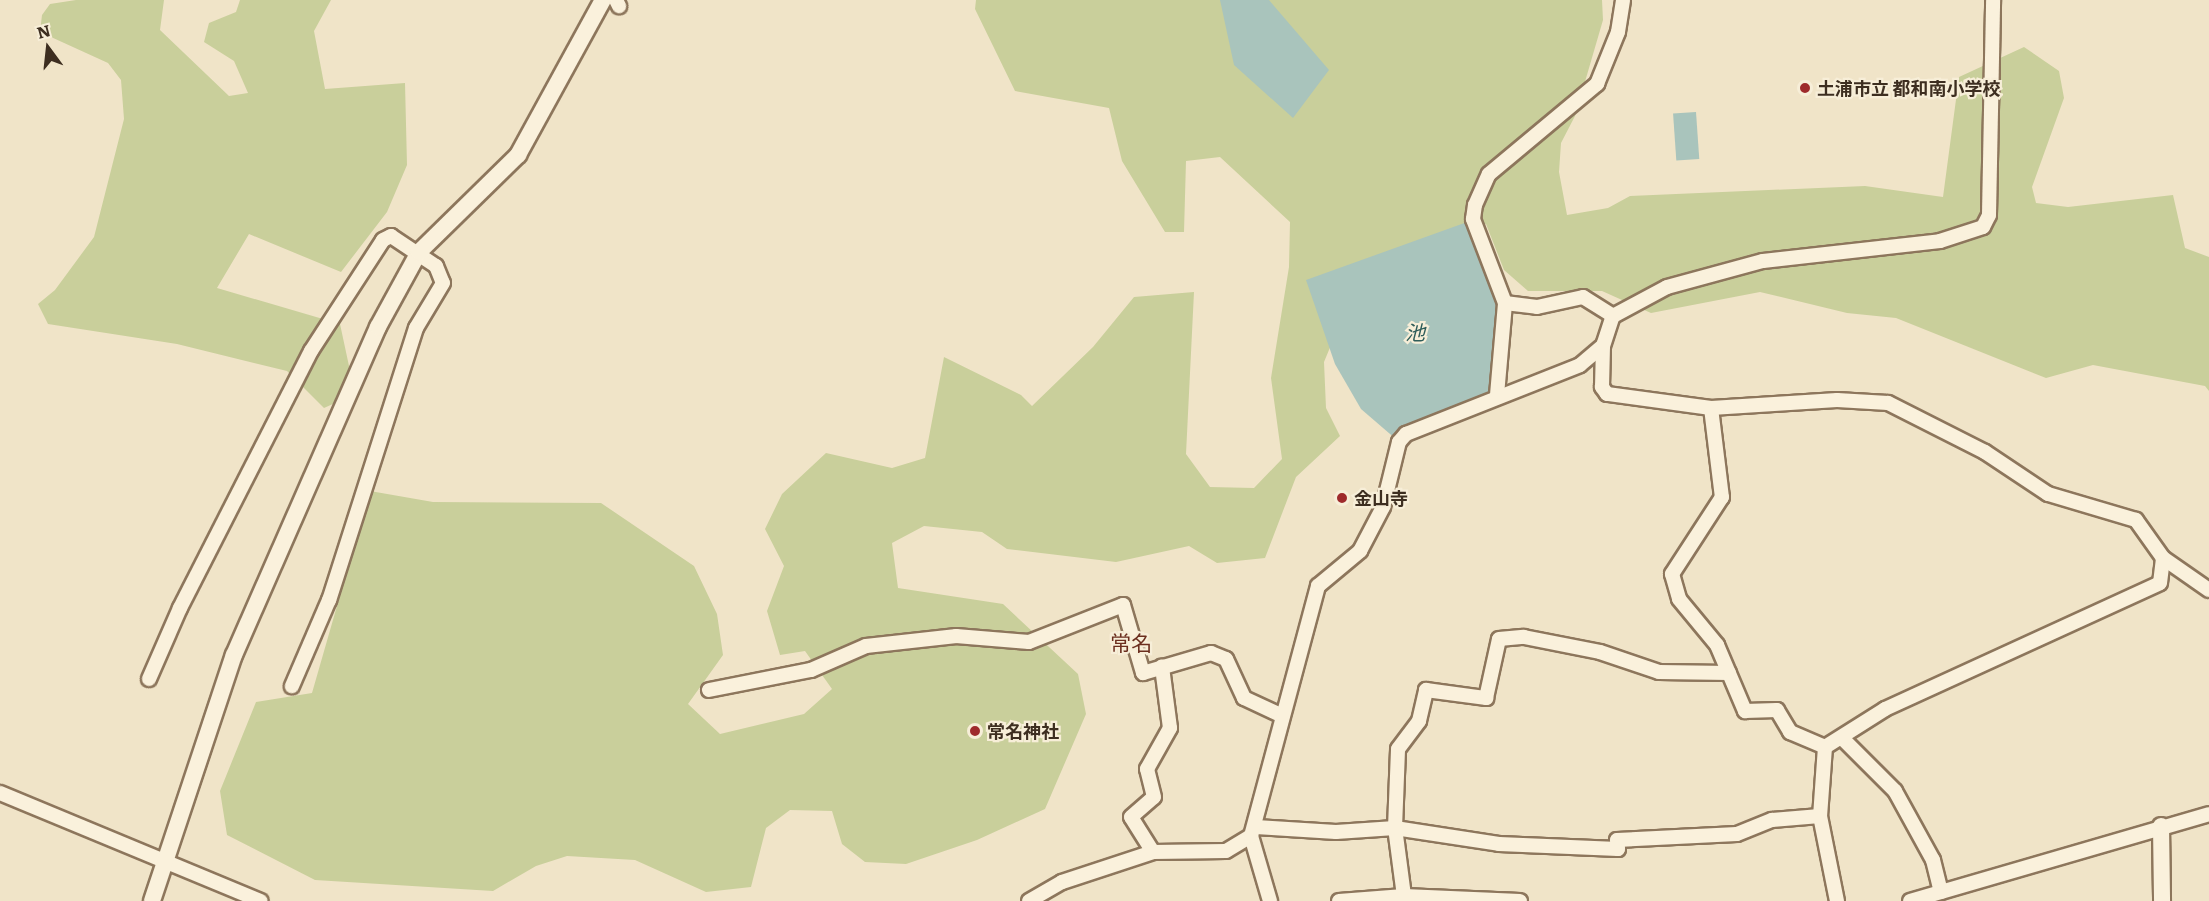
<!DOCTYPE html>
<html>
<head>
<meta charset="utf-8">
<style>
  body { margin:0 }
  #map { position:relative; width:2209px; height:901px; overflow:hidden; background:#f0e4c8; font-family:Literata,"Noto Sans JP",serif }
  div>[style] { position:absolute }
  .green>* { inset:0; background:#c9cf9b }
  .water>* { inset:0; background:#a9c4bc; transform-origin:0 0 }
  .roads { filter:drop-shadow(2px 0 #8d765c) drop-shadow(-2px 0 #8d765c) drop-shadow(0 2px #8d765c) drop-shadow(0 -2px #8d765c) }
  .minor>* { height:14px; margin:-7px; padding:0 7px; transform-origin:7px; border-radius:7px; background:#faf1dc }
  .tertiary>* { height:16px; margin:-8px; padding:0 8px; transform-origin:8px; border-radius:8px; background:#faf1dc }
  .dots>* { width:16px; height:16px; translate:-50% -50%; box-sizing:border-box; border:3px solid #f7eed8; border-radius:50% }
  span { translate:-50% -50%; white-space:nowrap; text-align:center; line-height:1.15; -webkit-text-stroke:4.5px #f7eed8; paint-order:stroke }
  .poi-label { font-size:18px; color:#3d2e20; font-weight:700 }
  .left { translate:0 -50%; text-align:left }
  .water-label { font-size:20px; color:#2f5d5a; font-style:italic }
  .quarter-label { font-size:21px; color:#6b2e1e }
  .north { position:absolute; left:18px; top:18px; width:60px; height:60px; -webkit-text-stroke:4px #f7eed8; paint-order:stroke; rotate:345deg; font-size:16px; font-weight:700; line-height:24px; text-align:center; color:#3d2e20 }
  .north::after { content:''; display:block; margin:auto; width:21px; height:27px; background:#3d2e20; clip-path:polygon(50% 0,100% 100%,50% 72%,0 100%) }
</style>
</head>
<body>
<div id="map">
  <div class="green">
    <div style="clip-path:polygon(76px 0,164px 0,160px 30px,229px 96px,248px 93px,234px 61px,204px 42px,209px 23px,236px 12px,240px 0,331px 0,314px 31px,325px 89px,405px 83px,407px 165px,387px 212px,341px 272px,249px 234px,217px 288px,340px 324px,355px 394px,324px 408px,287px 371px,177px 344px,48px 324px,38px 304px,55px 290px,94px 237px,124px 119px,121px 80px,108px 63px,40px 32px,42px 15px,50px 4px)"></div>
    <div style="clip-path:polygon(976px 0,1602px 0,1603px 20px,1575px 116px,1561px 143px,1559px 172px,1567px 215px,1608px 208px,1630px 196px,1865px 186px,1943px 197px,1959px 77px,2024px 47px,2059px 71px,2064px 98px,2032px 187px,2036px 203px,2068px 207px,2173px 195px,2185px 248px,2209px 257px,2209px 391px,2205px 386px,2093px 365px,2046px 378px,1896px 318px,1847px 313px,1760px 292px,1651px 313px,1602px 291px,1528px 291px,1504px 270px,1486px 224px,1427px 248px,1348px 304px,1324px 362px,1326px 408px,1340px 436px,1296px 477px,1265px 558px,1217px 563px,1189px 546px,1116px 562px,1007px 549px,982px 532px,924px 526px,892px 543px,898px 588px,1003px 604px,1078px 674px,1086px 714px,1045px 809px,977px 840px,906px 864px,865px 862px,842px 844px,832px 811px,790px 810px,766px 828px,751px 887px,706px 892px,635px 860px,567px 856px,536px 866px,493px 891px,315px 880px,227px 835px,220px 791px,256px 702px,312px 693px,370px 491px,433px 502px,601px 503px,694px 566px,717px 614px,723px 655px,688px 704px,720px 734px,804px 714px,832px 689px,805px 651px,780px 655px,767px 611px,784px 566px,765px 529px,782px 494px,826px 453px,892px 468px,925px 458px,944px 357px,1021px 395px,1032px 406px,1093px 347px,1134px 297px,1194px 292px,1186px 454px,1210px 487px,1254px 488px,1282px 459px,1271px 378px,1289px 267px,1290px 222px,1220px 157px,1186px 161px,1184px 232px,1165px 232px,1122px 161px,1109px 108px,1015px 91px,975px 9px)"></div>
  </div>
  <div class="water">
    <div style="clip-path:polygon(1220px 0,1269px 0,1329px 70px,1293px 118px,1234px 65px)"></div>
    <div style="left:1696px;top:112px;width:47px;height:23px;rotate:86deg"></div>
    <div style="clip-path:polygon(1470px 221px,1502px 304px,1495px 392px,1397px 440px,1361px 409px,1335px 364px,1306px 280px)"></div>
  </div>
  <div class="roads">
    <div class="minor">
      <div style="left:616px;top:0;width:7px;rotate:63deg"></div>
      <div style="left:1505px;top:303px;width:32px;rotate:7deg"></div>
      <div style="left:1537px;top:307px;width:47px;rotate:-12.3deg"></div>
      <div style="left:1583px;top:297px;width:36px;rotate:32deg"></div>
      <div style="left:1497px;top:395px;width:92px;rotate:-85deg"></div>
      <div style="left:1505px;top:303px;width:90px;rotate:-110.9deg"></div>
      <div style="left:1473px;top:219px;width:14px;rotate:-82deg"></div>
      <div style="left:1475px;top:205px;width:34px;rotate:-66deg"></div>
      <div style="left:1489px;top:174px;width:141px;rotate:-39.8deg"></div>
      <div style="left:1597px;top:84px;width:56px;rotate:-68deg"></div>
      <div style="left:1618px;top:32px;width:32px;rotate:-81deg"></div>
      <div style="left:1711px;top:408px;width:90px;rotate:83deg"></div>
      <div style="left:1722px;top:497px;width:92px;rotate:123deg"></div>
      <div style="left:1672px;top:574px;width:26px;rotate:74deg"></div>
      <div style="left:1679px;top:599px;width:60px;rotate:50.4deg"></div>
      <div style="left:1717px;top:645px;width:72px;rotate:67deg"></div>
      <div style="left:1745px;top:711px;width:32px;rotate:-2deg"></div>
      <div style="left:1777px;top:710px;width:26px;rotate:59deg"></div>
      <div style="left:1790px;top:732px;width:38px;rotate:23deg"></div>
      <div style="left:2163px;top:558px;width:56px;rotate:34.8deg"></div>
      <div style="left:149px;top:679px;width:77px;rotate:-66.4deg"></div>
      <div style="left:180px;top:608px;width:288px;rotate:-63deg"></div>
      <div style="left:311px;top:351px;width:132px;rotate:-57deg"></div>
      <div style="left:383px;top:240px;width:9px;rotate:-27deg"></div>
      <div style="left:391px;top:236px;width:54px;rotate:33.7deg"></div>
      <div style="left:436px;top:266px;width:18px;rotate:68deg"></div>
      <div style="left:443px;top:283px;width:52px;rotate:121deg"></div>
      <div style="left:416px;top:328px;width:286px;rotate:107.7deg"></div>
      <div style="left:329px;top:600px;width:94px;rotate:113.3deg"></div>
      <div style="left:709px;top:690px;width:104px;rotate:-11.1deg"></div>
      <div style="left:811px;top:670px;width:60px;rotate:-23.6deg"></div>
      <div style="left:866px;top:646px;width:91px;rotate:-6.3deg"></div>
      <div style="left:956px;top:636px;width:73px;rotate:4.7deg"></div>
      <div style="left:1029px;top:642px;width:101px;rotate:-21.5deg"></div>
      <div style="left:1123px;top:605px;width:71px;rotate:73.6deg"></div>
      <div style="left:1143px;top:673px;width:71px;rotate:-16.4deg"></div>
      <div style="left:1211px;top:653px;width:16px;rotate:22deg"></div>
      <div style="left:1226px;top:659px;width:43px;rotate:65.2deg"></div>
      <div style="left:1244px;top:698px;width:40px;rotate:25deg"></div>
      <div style="left:1842px;top:738px;width:75px;rotate:45deg"></div>
      <div style="left:1895px;top:791px;width:79px;rotate:61.2deg"></div>
      <div style="left:1933px;top:860px;width:33px;rotate:76deg"></div>
      <div style="left:1825px;top:747px;width:71px;rotate:-32.3deg"></div>
      <div style="left:1885px;top:709px;width:302px;rotate:-24.6deg"></div>
      <div style="left:2160px;top:583px;width:25px;rotate:-83deg"></div>
      <div style="left:2163px;top:558px;width:47px;rotate:-125.4deg"></div>
      <div style="left:2136px;top:520px;width:92px;rotate:-163.5deg"></div>
      <div style="left:2048px;top:494px;width:76px;rotate:-146.3deg"></div>
      <div style="left:1985px;top:452px;width:109px;rotate:-153.2deg"></div>
      <div style="left:1888px;top:403px;width:51px;rotate:-176.6deg"></div>
      <div style="left:1837px;top:400px;width:126px;rotate:176.4deg"></div>
      <div style="left:1711px;top:408px;width:105px;rotate:-172.3deg"></div>
      <div style="left:1607px;top:394px;width:9px;rotate:-126deg"></div>
      <div style="left:1602px;top:387px;width:41px;rotate:-88.6deg"></div>
      <div style="left:1603px;top:346px;width:32px;rotate:-72deg"></div>
      <div style="left:1613px;top:316px;width:61px;rotate:-28.2deg"></div>
      <div style="left:1667px;top:287px;width:99px;rotate:-15.2deg"></div>
      <div style="left:1763px;top:261px;width:178px;rotate:-6.4deg"></div>
      <div style="left:1940px;top:241px;width:45px;rotate:-18deg"></div>
      <div style="left:1983px;top:227px;width:13px;rotate:-63deg"></div>
      <div style="left:1989px;top:215px;width:215px;rotate:-88.9deg"></div>
      <div style="left:1825px;top:747px;width:69px;rotate:94.1deg"></div>
      <div style="left:1820px;top:816px;width:87px;rotate:78.7deg"></div>
      <div style="left:0;top:793px;width:282px;rotate:22.5deg"></div>
      <div style="left:1256px;top:827px;width:80px;rotate:3.6deg"></div>
      <div style="left:1336px;top:832px;width:59px;rotate:-3.9deg"></div>
      <div style="left:1395px;top:828px;width:105px;rotate:8.7deg"></div>
      <div style="left:1499px;top:844px;width:119px;rotate:2.4deg"></div>
      <div style="left:1618px;top:849px;width:9px;rotate:-96deg"></div>
      <div style="left:1617px;top:840px;width:120px;rotate:-2.9deg"></div>
      <div style="left:1737px;top:834px;width:38px;rotate:-22deg"></div>
      <div style="left:1772px;top:820px;width:48px;rotate:-4.8deg"></div>
      <div style="left:1251px;top:836px;width:68px;rotate:73.7deg"></div>
      <div style="left:1153px;top:852px;width:41px;rotate:-122.2deg"></div>
      <div style="left:1131px;top:817px;width:30px;rotate:-41deg"></div>
      <div style="left:1154px;top:797px;width:29px;rotate:-104deg"></div>
      <div style="left:1147px;top:769px;width:47px;rotate:-60.7deg"></div>
      <div style="left:1170px;top:728px;width:62px;rotate:-97.5deg"></div>
      <div style="left:1404px;top:896px;width:69px;rotate:-97.5deg"></div>
      <div style="left:1395px;top:828px;width:79px;rotate:-87.8deg"></div>
      <div style="left:1398px;top:749px;width:35px;rotate:-53deg"></div>
      <div style="left:1419px;top:721px;width:32px;rotate:-77deg"></div>
      <div style="left:1426px;top:690px;width:61px;rotate:7.6deg"></div>
      <div style="left:1486px;top:698px;width:60px;rotate:-77.6deg"></div>
      <div style="left:1499px;top:639px;width:25px;rotate:-5deg"></div>
      <div style="left:1524px;top:637px;width:77px;rotate:11.2deg"></div>
      <div style="left:1600px;top:652px;width:62px;rotate:18.7deg"></div>
      <div style="left:1659px;top:672px;width:70px;rotate:0.8deg"></div>
      <div style="left:1029px;top:901px;width:38px;rotate:-30deg"></div>
      <div style="left:1062px;top:882px;width:96px;rotate:-18.2deg"></div>
      <div style="left:1153px;top:852px;width:73px;rotate:-0.8deg"></div>
      <div style="left:1226px;top:851px;width:29px;rotate:-31deg"></div>
      <div style="left:1251px;top:836px;width:259px;rotate:-75deg"></div>
      <div style="left:1318px;top:586px;width:55px;rotate:-39.8deg"></div>
      <div style="left:1360px;top:551px;width:50px;rotate:-62.4deg"></div>
      <div style="left:1383px;top:507px;width:67px;rotate:-76.2deg"></div>
      <div style="left:1399px;top:442px;width:11px;rotate:-49deg"></div>
      <div style="left:1406px;top:434px;width:187px;rotate:-21.6deg"></div>
      <div style="left:1580px;top:365px;width:30px;rotate:-40deg"></div>
      <div style="left:1339px;top:901px;width:65px;rotate:-4.4deg"></div>
      <div style="left:1404px;top:896px;width:116px;rotate:2.5deg"></div>
      <div style="left:1910px;top:901px;width:311px;rotate:-16.2deg"></div>
    </div>
    <div class="tertiary">
      <div style="left:2161px;top:826px;width:75px;rotate:89.2deg"></div>
      <div style="left:152px;top:901px;width:259px;rotate:-71.6deg"></div>
      <div style="left:234px;top:655px;width:358px;rotate:-66.3deg"></div>
      <div style="left:378px;top:327px;width:85px;rotate:-61.3deg"></div>
      <div style="left:419px;top:252px;width:139px;rotate:-44.4deg"></div>
      <div style="left:518px;top:155px;width:177px;rotate:-61.3deg"></div>
    </div>
  </div>
  <div class="dots">
    <div style="left:1805px;top:88px;background:#9e2a2b"></div>
    <div style="left:1342px;top:498px;background:#9e2a2b"></div>
    <div style="left:975px;top:731px;background:#9e2a2b"></div>
  </div>
  <div class="poi-label">
    <span class="left" style="left:1817px;top:88px">土浦市立 都和南小学校</span>
    <span class="left" style="left:1354px;top:498px">金山寺</span>
    <span class="left" style="left:987px;top:731px">常名神社</span>
  </div>
  <div class="water-label">
    <span style="left:1415px;top:331px">池</span>
  </div>
  <div class="quarter-label">
    <span style="left:1131px;top:642px">常名</span>
  </div>
  <div class="north">N</div>
</div>
</body>
</html>
